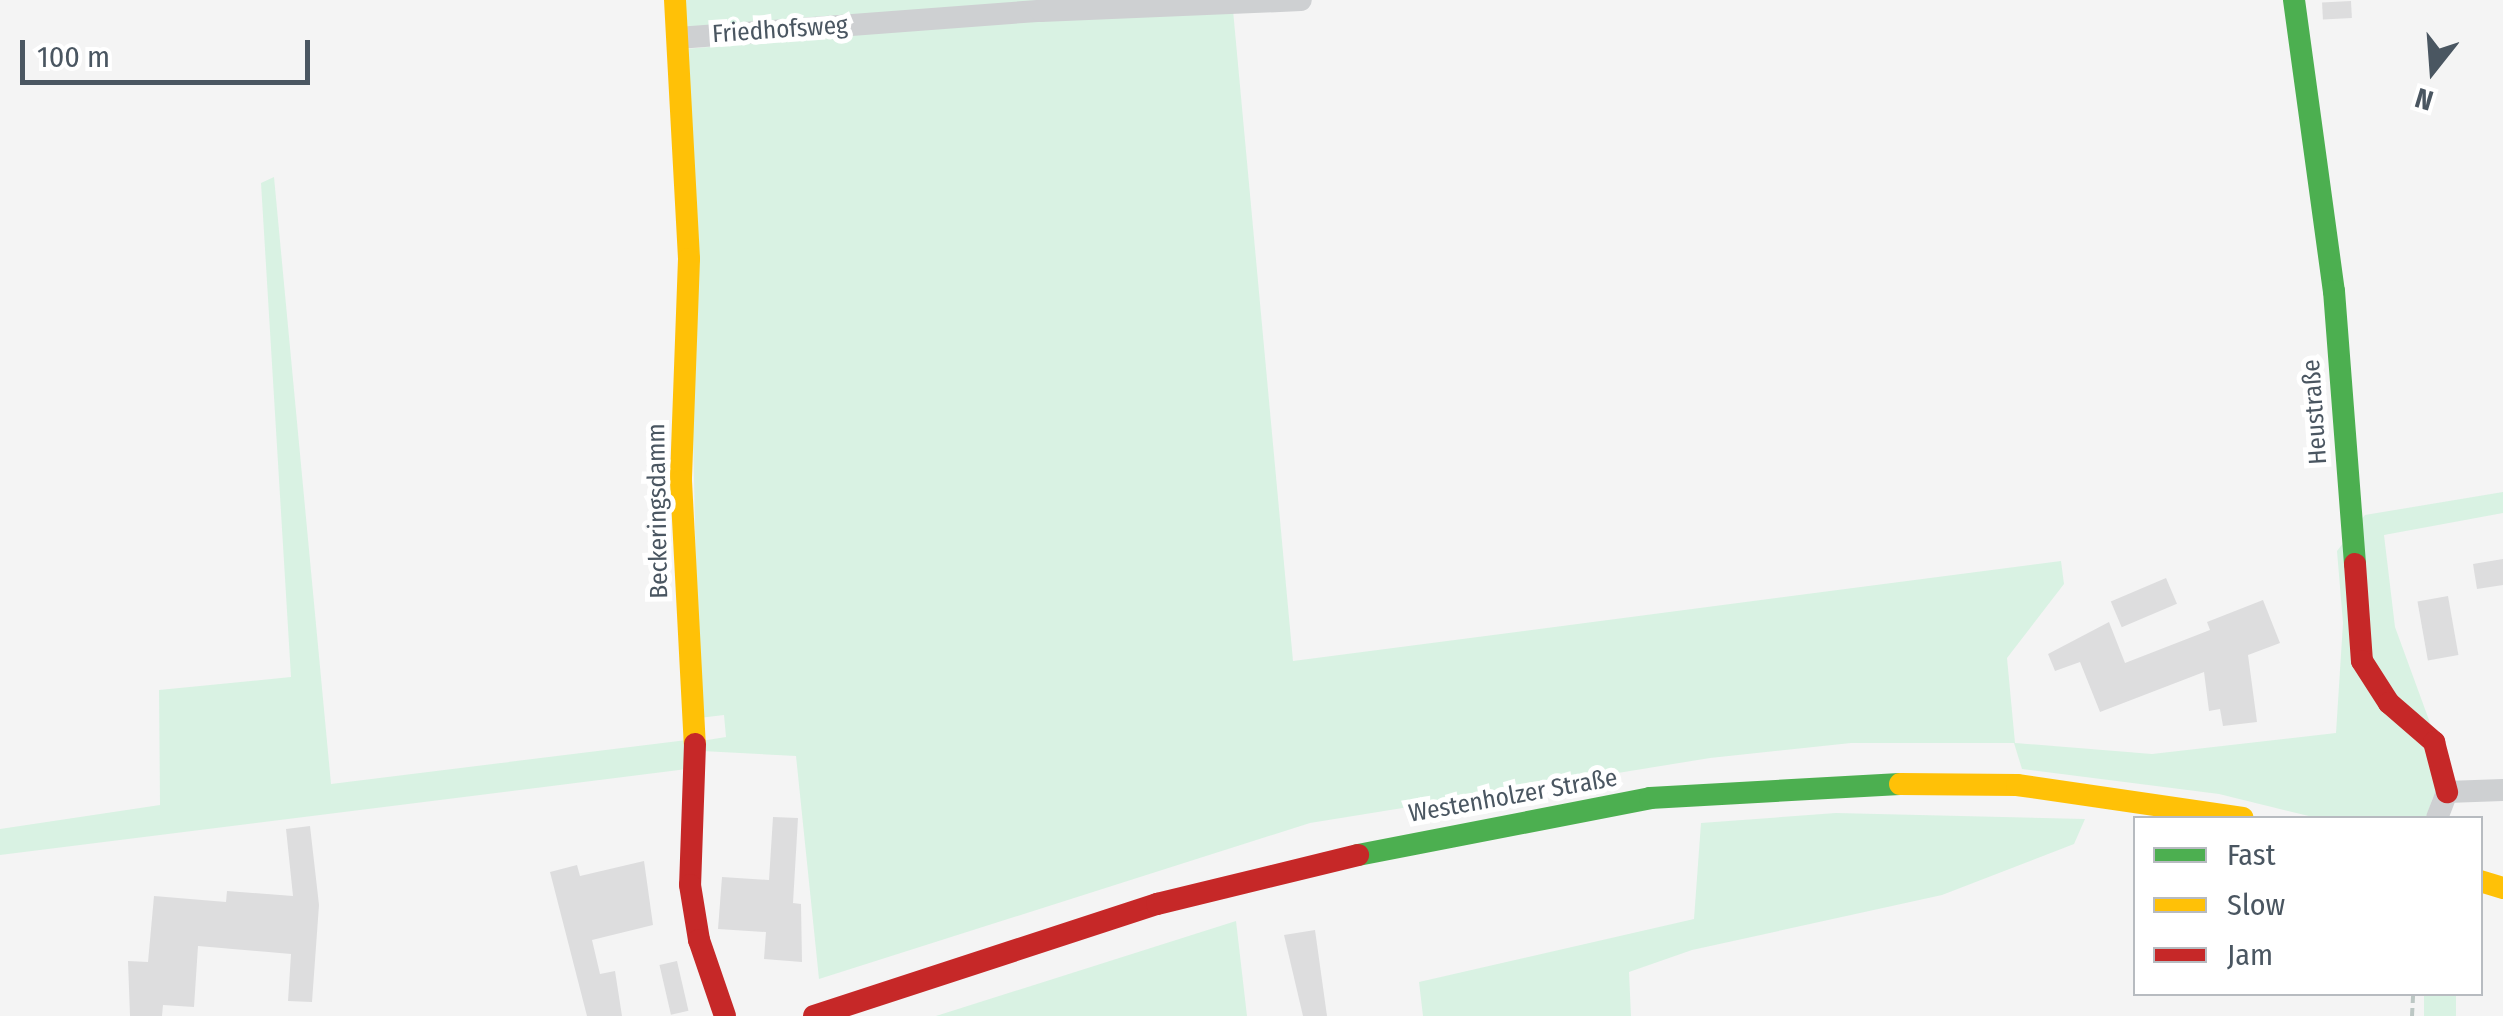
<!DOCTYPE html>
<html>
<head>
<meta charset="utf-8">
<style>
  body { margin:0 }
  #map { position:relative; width:2503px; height:1016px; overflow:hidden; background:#f4f4f4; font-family:"Fira Sans Condensed",sans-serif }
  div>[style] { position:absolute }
  .green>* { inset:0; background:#d9f2e3; transform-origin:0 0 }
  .building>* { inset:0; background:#ddddde; transform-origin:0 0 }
  .path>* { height:4px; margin-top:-2px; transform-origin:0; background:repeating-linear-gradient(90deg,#bcc7c4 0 8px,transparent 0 13px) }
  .street>* { height:22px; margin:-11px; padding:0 11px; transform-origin:11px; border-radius:11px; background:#ced0d2 }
  .fast>* { height:22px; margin:-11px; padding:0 11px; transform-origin:11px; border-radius:11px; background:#4caf50 }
  .slow>* { height:22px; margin:-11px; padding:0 11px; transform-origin:11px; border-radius:11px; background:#ffc107 }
  .jam>* { height:22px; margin:-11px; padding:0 11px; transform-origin:11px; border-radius:11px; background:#c62828 }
  span { translate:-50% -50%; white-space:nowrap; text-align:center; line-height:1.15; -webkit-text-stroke:10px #fff; paint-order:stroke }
  .street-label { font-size:25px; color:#4a5661 }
  .legend { position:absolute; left:2133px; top:816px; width:350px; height:180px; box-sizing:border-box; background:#fff; border:2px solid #b7bbc0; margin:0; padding:12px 18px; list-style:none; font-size:30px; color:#4a5661 }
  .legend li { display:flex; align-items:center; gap:20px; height:50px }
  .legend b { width:50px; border:2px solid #b7bbc0 }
  .north { position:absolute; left:2383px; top:20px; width:100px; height:100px; -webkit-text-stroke:8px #fff; paint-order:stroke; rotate:197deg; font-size:28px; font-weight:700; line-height:40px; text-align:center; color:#4a5661 }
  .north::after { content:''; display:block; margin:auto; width:35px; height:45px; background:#4a5661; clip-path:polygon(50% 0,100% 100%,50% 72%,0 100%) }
  .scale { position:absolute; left:20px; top:40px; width:290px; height:45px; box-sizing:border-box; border:5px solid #4a5661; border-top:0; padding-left:12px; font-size:30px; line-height:35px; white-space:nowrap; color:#4a5661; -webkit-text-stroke:8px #fff; paint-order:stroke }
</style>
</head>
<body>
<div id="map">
  <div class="green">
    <div style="clip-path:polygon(682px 0,1127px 0,684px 34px)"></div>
    <div style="clip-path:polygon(1233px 10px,1293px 661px,2061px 561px,2064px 584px,2007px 658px,2015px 743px,2152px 754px,2336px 733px,2343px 623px,2337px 551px,2365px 515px,2503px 492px,2503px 513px,2384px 535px,2395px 627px,2452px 783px,2433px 797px,2426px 818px,2317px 818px,2219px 794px,2022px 769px,2014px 743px,1851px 743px,1710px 758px,1310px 823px,819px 979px,796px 756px,702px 751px,701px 741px,726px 737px,724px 715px,699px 718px,685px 49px,1042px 18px)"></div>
    <div style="clip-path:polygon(274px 177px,331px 784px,687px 740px,687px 769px,0 855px,0 829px,160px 805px,159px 690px,291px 677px,261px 183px)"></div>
    <div style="clip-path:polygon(1836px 813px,2085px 819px,2074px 844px,1942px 895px,1692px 950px,1629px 972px,1631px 1016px,1423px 1016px,1419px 982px,1694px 919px,1701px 823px)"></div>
    <div style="clip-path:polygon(1236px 921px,1247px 1016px,936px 1016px)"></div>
    <div style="left:2424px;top:994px;width:32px;height:22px"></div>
  </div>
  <div class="building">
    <div style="left:2351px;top:1px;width:17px;height:29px;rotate:87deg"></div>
    <div style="clip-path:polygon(2503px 559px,2503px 585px,2477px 589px,2473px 564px)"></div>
    <div style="left:2166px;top:578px;width:28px;height:60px;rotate:67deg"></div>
    <div style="left:2448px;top:596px;width:60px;height:31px;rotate:80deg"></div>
    <div style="clip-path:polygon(2263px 600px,2280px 643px,2248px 655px,2257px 722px,2223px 726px,2220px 709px,2209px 711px,2204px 672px,2100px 712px,2080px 662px,2055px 671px,2048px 654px,2109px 622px,2125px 663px,2210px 630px,2207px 622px)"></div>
    <div style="clip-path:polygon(773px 817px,798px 818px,793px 903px,801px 904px,802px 962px,764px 959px,766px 932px,718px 929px,722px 877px,769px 880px)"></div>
    <div style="clip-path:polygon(310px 826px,319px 905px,312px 1002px,288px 1001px,291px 954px,198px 946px,194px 1007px,163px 1005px,162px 1016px,130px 1016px,128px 961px,148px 962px,154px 896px,226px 902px,227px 891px,293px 896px,286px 829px)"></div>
    <div style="clip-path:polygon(644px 861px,653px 925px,592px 940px,600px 974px,615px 971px,622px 1016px,587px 1016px,550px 872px,577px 865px,580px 876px)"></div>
    <div style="clip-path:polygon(1315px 930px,1327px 1016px,1303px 1016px,1284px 935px)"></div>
    <div style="left:677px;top:961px;width:51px;height:18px;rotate:77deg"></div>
  </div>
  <div class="path">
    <div style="left:2412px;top:1016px;width:22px;rotate:-87deg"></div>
  </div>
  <div class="street">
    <div style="left:678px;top:38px;width:364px;rotate:-4.3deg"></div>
    <div style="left:1041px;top:11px;width:260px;rotate:-2.4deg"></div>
    <div style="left:2437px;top:818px;width:28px;rotate:-69deg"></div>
    <div style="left:2447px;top:792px;width:56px;rotate:-2deg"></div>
  </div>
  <div class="fast">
    <div style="left:2294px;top:0;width:294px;rotate:82.2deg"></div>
    <div style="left:2334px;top:291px;width:274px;rotate:85.6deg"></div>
    <div style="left:1358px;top:855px;width:298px;rotate:-11deg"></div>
    <div style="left:1650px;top:798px;width:250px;rotate:-3.2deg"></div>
  </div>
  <div class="slow">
    <div style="left:675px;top:0;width:259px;rotate:86.9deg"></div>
    <div style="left:689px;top:259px;width:222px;rotate:92.1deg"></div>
    <div style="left:681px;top:481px;width:263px;rotate:87deg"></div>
    <div style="left:1900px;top:784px;width:117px;rotate:0.5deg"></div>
    <div style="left:2017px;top:785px;width:228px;rotate:8.3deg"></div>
    <div style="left:2480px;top:881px;width:24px;rotate:17deg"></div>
  </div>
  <div class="jam">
    <div style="left:2355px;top:564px;width:97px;rotate:85.9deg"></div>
    <div style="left:2362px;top:661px;width:50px;rotate:57.3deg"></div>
    <div style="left:2389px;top:703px;width:60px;rotate:40.9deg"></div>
    <div style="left:2434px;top:742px;width:52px;rotate:75.4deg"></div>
    <div style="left:695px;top:744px;width:141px;rotate:92deg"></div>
    <div style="left:690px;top:885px;width:56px;rotate:80.7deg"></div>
    <div style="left:699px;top:940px;width:80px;rotate:71.1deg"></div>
    <div style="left:814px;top:1016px;width:361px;rotate:-18.1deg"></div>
    <div style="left:1157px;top:904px;width:207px;rotate:-13.7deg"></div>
  </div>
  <div class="street-label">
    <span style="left:780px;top:30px;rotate:-4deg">Friedhofsweg</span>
    <span style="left:2315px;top:412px;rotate:-94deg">Heustraße</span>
    <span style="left:658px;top:511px;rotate:-91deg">Beckeringsdamm</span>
    <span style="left:1513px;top:796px;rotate:-10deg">Westenholzer Straße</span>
  </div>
  <ul class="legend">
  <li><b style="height:12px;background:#4caf50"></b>Fast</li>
  <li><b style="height:12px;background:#ffc107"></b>Slow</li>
  <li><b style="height:12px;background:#c62828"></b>Jam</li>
  </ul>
  <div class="north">N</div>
  <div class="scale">100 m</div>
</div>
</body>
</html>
